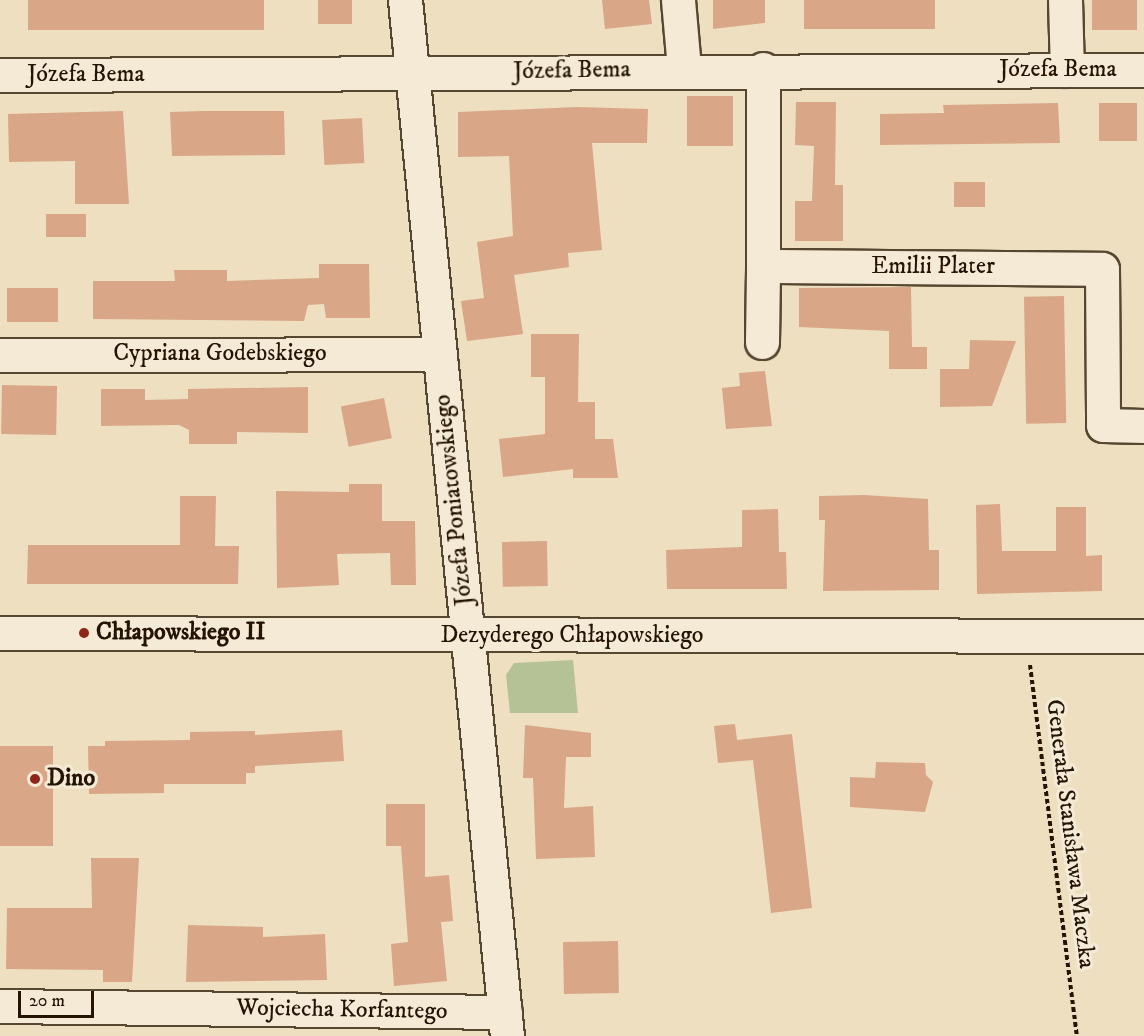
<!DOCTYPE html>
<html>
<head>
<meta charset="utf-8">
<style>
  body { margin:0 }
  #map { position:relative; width:1144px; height:1036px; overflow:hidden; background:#eedfc0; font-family:"IM FELL DW Pica",serif }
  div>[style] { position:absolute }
  .green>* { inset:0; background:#b5c295 }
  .building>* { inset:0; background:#d9a688; transform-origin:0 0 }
  .path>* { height:4px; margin-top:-2px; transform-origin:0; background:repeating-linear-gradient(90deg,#241401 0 4.5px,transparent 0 7.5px) }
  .roads { filter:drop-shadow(2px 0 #564731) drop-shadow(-2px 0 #564731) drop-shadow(0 2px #564731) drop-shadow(0 -2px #564731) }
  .minor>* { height:33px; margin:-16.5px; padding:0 16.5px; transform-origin:16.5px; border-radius:16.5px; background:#f4ead6 }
  .dots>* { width:16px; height:16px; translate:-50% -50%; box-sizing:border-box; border:3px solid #f4ead6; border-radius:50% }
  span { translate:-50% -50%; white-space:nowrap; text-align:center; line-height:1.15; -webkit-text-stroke:6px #f4ead6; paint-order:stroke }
  .street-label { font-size:24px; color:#241401 }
  .poi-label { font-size:24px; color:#241401; font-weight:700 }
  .left { translate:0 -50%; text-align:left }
  .scale { position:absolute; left:18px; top:991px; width:76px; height:27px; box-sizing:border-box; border:3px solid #241401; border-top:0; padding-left:8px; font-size:18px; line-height:21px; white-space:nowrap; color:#241401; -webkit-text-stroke:4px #f4ead6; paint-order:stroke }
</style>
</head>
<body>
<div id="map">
  <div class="green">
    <div style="clip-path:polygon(573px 660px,578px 713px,510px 713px,506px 675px,514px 663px)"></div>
  </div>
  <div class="building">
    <div style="left:28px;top:0;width:236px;height:30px"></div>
    <div style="left:318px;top:0;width:34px;height:24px"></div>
    <div style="clip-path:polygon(602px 0,649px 0,652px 24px,605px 29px)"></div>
    <div style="clip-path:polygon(713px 0,765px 0,765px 23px,713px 29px)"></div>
    <div style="left:804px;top:0;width:131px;height:29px"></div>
    <div style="left:1092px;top:0;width:45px;height:30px"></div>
    <div style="left:687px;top:96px;width:46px;height:50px"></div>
    <div style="clip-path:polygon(796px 102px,836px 102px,835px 185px,843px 185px,843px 241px,795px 241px,795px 201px,812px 201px,814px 146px,795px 145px)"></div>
    <div style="clip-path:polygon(1058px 103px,1060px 143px,880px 145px,880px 114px,944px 113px,943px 105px)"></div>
    <div style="left:1137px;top:103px;width:38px;height:38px;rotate:90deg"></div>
    <div style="clip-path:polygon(577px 107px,648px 109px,647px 143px,592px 143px,602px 250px,568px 253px,569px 267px,514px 275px,523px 334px,467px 341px,461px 301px,484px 298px,477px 242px,513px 236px,509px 156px,458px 157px,458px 112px)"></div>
    <div style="clip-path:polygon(123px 111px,129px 204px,75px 204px,75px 161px,9px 162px,8px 114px)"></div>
    <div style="clip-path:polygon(203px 111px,284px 111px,285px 155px,172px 156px,170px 112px)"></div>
    <div style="left:362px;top:118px;width:45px;height:40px;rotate:87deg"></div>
    <div style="left:985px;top:182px;width:25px;height:31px;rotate:90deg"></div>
    <div style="left:46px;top:214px;width:40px;height:23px"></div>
    <div style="clip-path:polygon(319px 264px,369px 264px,370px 318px,326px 318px,324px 304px,308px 305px,304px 321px,93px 319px,93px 281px,175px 281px,174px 270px,227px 270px,227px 281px,319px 278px)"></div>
    <div style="clip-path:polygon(911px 287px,912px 347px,927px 347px,927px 369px,889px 369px,889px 331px,799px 327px,799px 288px)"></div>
    <div style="left:58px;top:288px;width:34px;height:51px;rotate:90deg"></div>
    <div style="left:1064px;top:296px;width:127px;height:40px;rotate:89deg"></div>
    <div style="clip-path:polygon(531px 334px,579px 334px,578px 402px,595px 402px,595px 439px,613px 439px,618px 478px,573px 478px,573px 469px,503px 477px,499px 439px,545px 434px,545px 377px,531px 377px)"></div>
    <div style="clip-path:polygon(970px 340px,1016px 341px,992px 406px,940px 407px,940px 369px,969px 369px)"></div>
    <div style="clip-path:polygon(765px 371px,772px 426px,726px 429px,722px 388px,740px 386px,739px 373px)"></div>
    <div style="left:2px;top:385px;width:55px;height:49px;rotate:1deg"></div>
    <div style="clip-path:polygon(308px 387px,308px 433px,237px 432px,237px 444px,189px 444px,189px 430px,179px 425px,101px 426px,101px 389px,145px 389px,145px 400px,188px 399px,188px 389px)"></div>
    <div style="left:384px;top:398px;width:41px;height:44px;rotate:79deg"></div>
    <div style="clip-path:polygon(349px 484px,382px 484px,382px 521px,415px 521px,416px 585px,391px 585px,390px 553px,337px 554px,339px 585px,277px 588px,276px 491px,349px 492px)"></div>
    <div style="clip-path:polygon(864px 495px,928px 499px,929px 550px,939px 550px,939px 590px,823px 591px,825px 520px,819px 520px,819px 496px)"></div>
    <div style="clip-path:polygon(180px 496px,216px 496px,215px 546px,239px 546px,238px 584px,27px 584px,28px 545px,180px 545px)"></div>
    <div style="clip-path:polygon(1000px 504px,1002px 551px,1056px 551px,1056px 507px,1086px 507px,1086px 556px,1102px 555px,1102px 591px,977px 594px,976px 505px)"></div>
    <div style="clip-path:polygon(778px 509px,779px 552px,786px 552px,787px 589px,667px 589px,666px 550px,742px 547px,742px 510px)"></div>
    <div style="left:547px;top:541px;width:45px;height:45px;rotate:89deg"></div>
    <div style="clip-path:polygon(735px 724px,737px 740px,792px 734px,812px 908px,771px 913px,753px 760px,718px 763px,714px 726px)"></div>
    <div style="clip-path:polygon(525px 725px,591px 733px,591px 757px,566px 757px,564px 808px,593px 806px,595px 857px,536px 859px,533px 778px,523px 778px)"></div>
    <div style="clip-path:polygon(342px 730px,344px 761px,255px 766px,255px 773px,246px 773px,246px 784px,164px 784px,164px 793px,89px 794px,88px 746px,105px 746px,105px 741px,190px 740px,190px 732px,255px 731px,255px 735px)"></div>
    <div style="left:0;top:746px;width:53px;height:100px"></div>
    <div style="clip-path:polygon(876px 762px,925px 763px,926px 775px,933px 782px,925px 812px,850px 807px,850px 777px,875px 778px)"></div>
    <div style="clip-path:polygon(386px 804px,425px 804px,425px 877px,449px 875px,453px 921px,441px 922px,447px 981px,394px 986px,391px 944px,408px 942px,401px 846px,386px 846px)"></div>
    <div style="clip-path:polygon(91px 858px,139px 858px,132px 982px,103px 982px,103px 970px,6px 969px,7px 908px,92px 908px)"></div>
    <div style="clip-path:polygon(188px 925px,263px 927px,263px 937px,325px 934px,327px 980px,186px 982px)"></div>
    <div style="left:618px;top:941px;width:52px;height:55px;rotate:89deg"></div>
  </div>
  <div class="path">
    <div style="left:1030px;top:665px;width:374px;rotate:82.8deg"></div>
  </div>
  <div class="roads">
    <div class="minor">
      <div style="left:405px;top:0;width:1041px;rotate:84.38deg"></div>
      <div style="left:678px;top:0;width:69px;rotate:85deg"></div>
      <div style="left:1065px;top:0;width:70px;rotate:88.4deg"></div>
      <div style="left:763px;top:69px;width:197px;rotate:90deg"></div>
      <div style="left:763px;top:266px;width:339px;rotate:0.5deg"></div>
      <div style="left:1102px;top:269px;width:156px;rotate:89.6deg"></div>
      <div style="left:1103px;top:425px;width:41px;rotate:1.4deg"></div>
      <div style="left:0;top:75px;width:1144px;rotate:-0.25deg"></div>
      <div style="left:762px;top:342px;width:76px;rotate:-89.2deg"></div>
      <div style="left:0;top:355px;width:440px;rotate:-0.1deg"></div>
      <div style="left:0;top:633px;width:1144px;rotate:0.15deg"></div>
      <div style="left:0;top:1006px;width:505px;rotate:0.68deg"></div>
    </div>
  </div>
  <div class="dots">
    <div style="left:84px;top:633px;background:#8f2418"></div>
    <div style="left:35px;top:779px;background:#8f2418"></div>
  </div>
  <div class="street-label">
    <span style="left:1058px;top:70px">Józefa Bema</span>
    <span style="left:572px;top:71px;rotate:-1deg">Józefa Bema</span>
    <span style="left:86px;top:75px">Józefa Bema</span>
    <span style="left:933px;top:267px">Emilii Plater</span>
    <span style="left:220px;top:354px">Cypriana Godebskiego</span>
    <span style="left:454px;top:500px;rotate:-96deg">Józefa Poniatowskiego</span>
    <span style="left:572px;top:636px">Dezyderego Chłapowskiego</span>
    <span style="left:1070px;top:834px;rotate:83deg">Generała Stanisława Maczka</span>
    <span style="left:342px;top:1010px;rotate:1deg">Wojciecha Korfantego</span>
  </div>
  <div class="poi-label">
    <span class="left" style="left:96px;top:633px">Chłapowskiego II</span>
    <span class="left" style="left:47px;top:779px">Dino</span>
  </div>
  <div class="scale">20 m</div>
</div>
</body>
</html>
